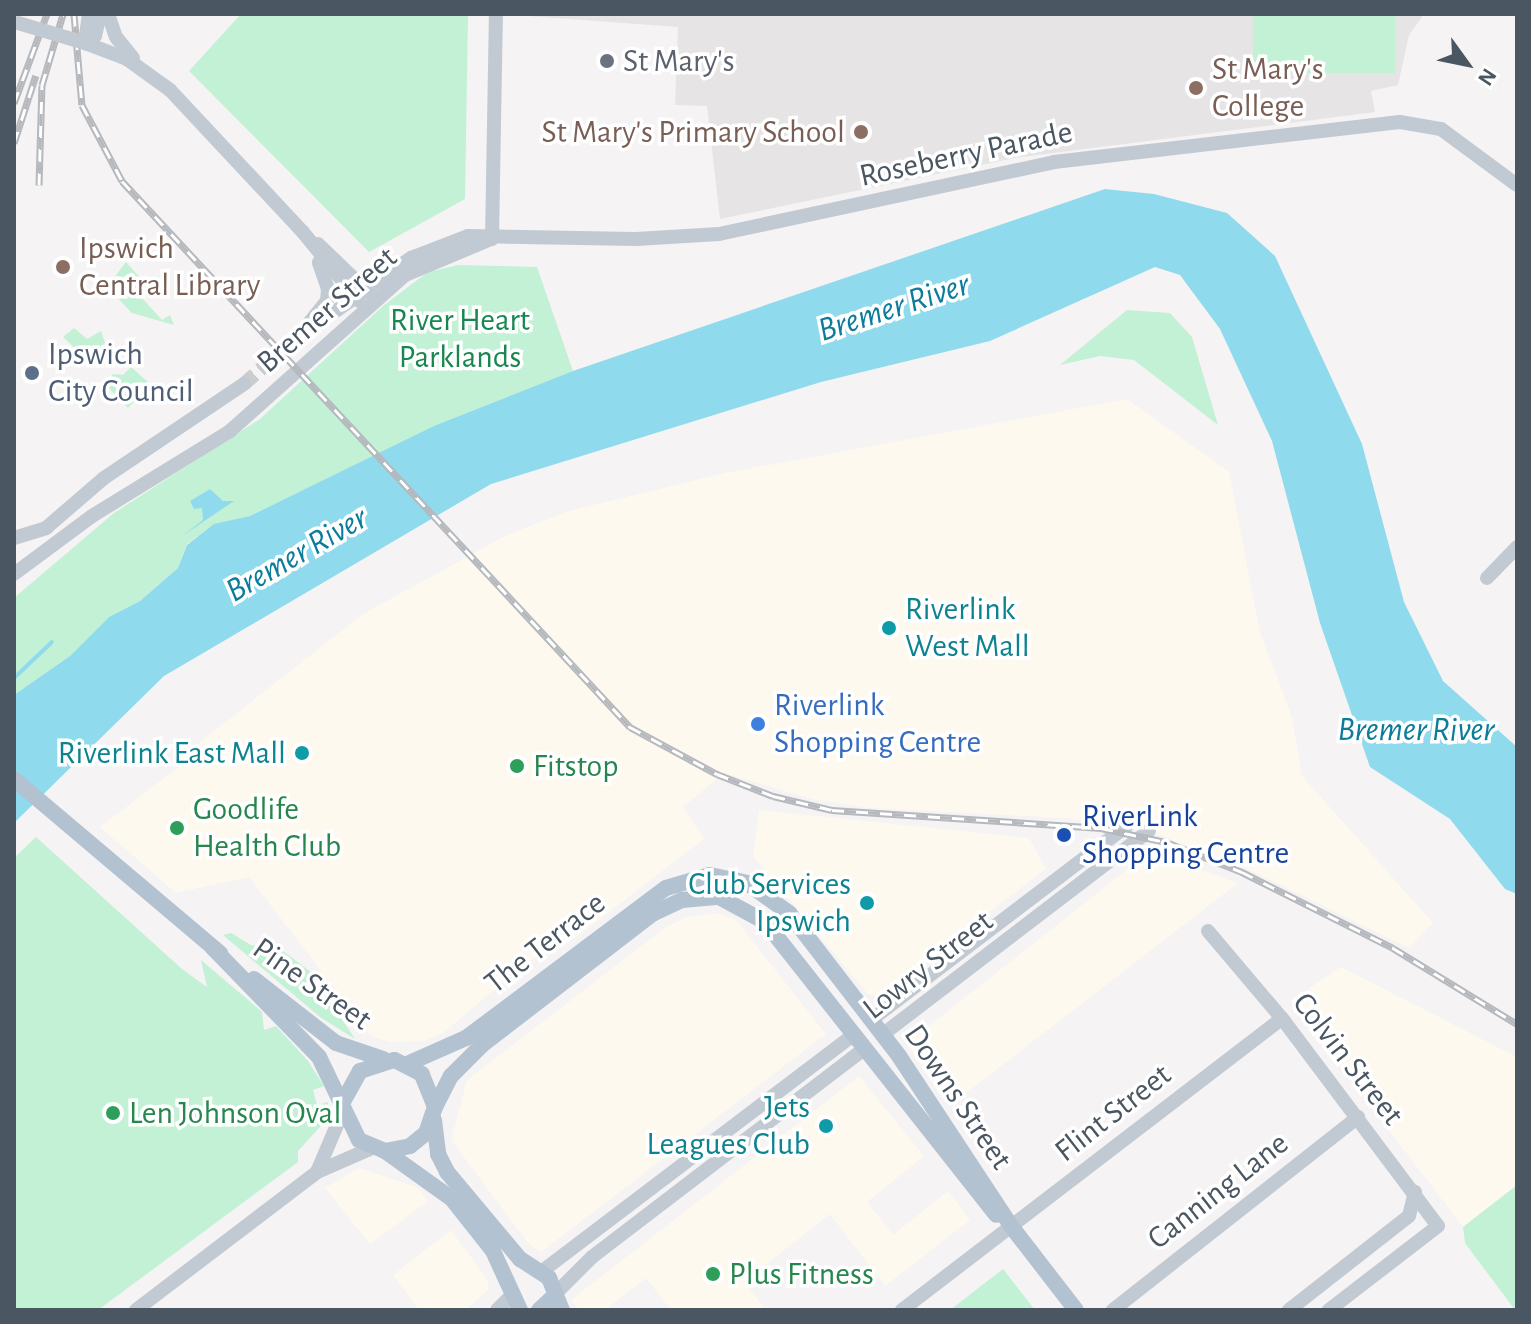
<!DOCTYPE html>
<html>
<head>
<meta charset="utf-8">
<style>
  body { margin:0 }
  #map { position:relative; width:1531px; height:1324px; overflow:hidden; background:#f5f3f3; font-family:"Alegreya Sans",sans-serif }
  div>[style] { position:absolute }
  .commercial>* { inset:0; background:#fdf9ef }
  .education>* { inset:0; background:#e6e4e5 }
  .green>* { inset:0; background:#c3f1d5; transform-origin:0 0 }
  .water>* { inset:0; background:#90daee }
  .stream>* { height:4px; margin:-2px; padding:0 2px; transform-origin:2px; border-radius:2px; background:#90daee }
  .minor-tunnel>* { height:14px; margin-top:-7px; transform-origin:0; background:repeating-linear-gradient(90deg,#caccce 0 14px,transparent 0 21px) }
  .minor>* { height:14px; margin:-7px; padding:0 7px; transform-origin:7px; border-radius:7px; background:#c1cad2 }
  .major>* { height:16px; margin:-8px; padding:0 8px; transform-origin:8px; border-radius:8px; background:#b3c2d1 }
  .rail>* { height:7px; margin-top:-3.5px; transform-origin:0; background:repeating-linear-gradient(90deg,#fff 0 12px,#b5b8bd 0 24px); box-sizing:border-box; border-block:2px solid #b5b8bd }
  .minor-bridge>* { height:14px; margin:-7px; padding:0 7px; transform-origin:7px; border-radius:7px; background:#c1cad2 }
  .dots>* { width:22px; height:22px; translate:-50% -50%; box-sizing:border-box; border:4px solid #fff; border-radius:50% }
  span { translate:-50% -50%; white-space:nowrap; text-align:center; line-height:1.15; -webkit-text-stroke:7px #fff; paint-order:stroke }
  .worship-label { font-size:32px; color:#5b616d }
  .left { translate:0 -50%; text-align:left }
  .education-label { font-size:32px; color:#785e54 }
  .right { translate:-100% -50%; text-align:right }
  .street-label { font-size:32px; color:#4a5661 }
  .park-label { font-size:32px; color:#17864f }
  .service-label { font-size:32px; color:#4e5e75 }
  .culture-label { font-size:32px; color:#0d838f }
  .shop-label { font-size:32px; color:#366cbe }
  .leisure-label { font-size:32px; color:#27864d }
  .transit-label { font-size:32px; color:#164399 }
  .water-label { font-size:34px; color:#0c7c9b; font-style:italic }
  .frame { position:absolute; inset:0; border:16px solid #4a5661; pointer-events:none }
  .north { position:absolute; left:1427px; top:24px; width:80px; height:80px; -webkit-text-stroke:6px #fff; paint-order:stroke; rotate:123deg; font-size:22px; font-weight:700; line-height:32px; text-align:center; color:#4a5661 }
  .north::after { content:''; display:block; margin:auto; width:28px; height:36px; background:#4a5661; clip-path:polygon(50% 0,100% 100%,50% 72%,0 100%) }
</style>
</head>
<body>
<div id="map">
  <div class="commercial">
    <div style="clip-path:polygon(1127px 399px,1229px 472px,1260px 632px,1292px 717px,1302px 776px,1433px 923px,1409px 948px,1256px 873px,1149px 831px,1064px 818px,868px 808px,812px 799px,724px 773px,683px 807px,704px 839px,575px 938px,549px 947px,524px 965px,443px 1033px,424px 1041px,390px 1042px,371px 1036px,249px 877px,176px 893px,100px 827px,189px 759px,186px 753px,363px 614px,507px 535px,569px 511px,725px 473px)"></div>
    <div style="clip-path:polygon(759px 810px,1029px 838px,1046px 869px,878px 996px,868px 994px,753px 856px)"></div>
    <div style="clip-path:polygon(1144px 849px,1238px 883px,952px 1104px,906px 1044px,1124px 872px)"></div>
    <div style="clip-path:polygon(717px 913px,735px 919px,826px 1034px,541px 1252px,528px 1243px,451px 1140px,467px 1080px,666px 927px,687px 917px)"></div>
    <div style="clip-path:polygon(1341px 967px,1517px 1057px,1517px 1185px,1463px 1227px,1290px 1001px)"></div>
    <div style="clip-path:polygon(859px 1076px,924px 1156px,867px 1202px,893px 1235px,948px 1191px,970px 1220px,885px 1286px,830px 1214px,744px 1282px,766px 1310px,671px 1310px,646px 1278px,605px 1310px,578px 1310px,571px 1300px)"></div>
    <div style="clip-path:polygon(359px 1168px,417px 1187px,428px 1201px,370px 1244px,325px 1188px)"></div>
    <div style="clip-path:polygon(451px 1230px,487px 1279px,489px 1289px,466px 1310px,419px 1310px,393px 1275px)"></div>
  </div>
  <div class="education">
    <div style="clip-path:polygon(1424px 14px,1409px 35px,1398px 85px,1371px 91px,1375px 112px,1015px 158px,720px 219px,707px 106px,675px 105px,678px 27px,515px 15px)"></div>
  </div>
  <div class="green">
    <div style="clip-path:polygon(241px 14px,468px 14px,465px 199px,369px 252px,189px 71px)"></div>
    <div style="left:1253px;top:14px;width:142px;height:59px"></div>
    <div style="clip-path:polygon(126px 262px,151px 290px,142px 291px,141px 297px,162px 320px,170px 315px,174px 325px,132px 313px,107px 287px)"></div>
    <div style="clip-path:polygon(458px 265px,537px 267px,573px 371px,401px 443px,250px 516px,214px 525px,187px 544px,178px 568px,140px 601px,109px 617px,70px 656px,14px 695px,14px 598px,114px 513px,260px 419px,383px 306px,428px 272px)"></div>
    <div style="clip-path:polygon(1127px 310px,1170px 313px,1192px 337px,1218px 425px,1134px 360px,1100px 356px,1060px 365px)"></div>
    <div style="clip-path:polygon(74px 328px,87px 339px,101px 331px,105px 343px,85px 358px,63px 337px)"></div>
    <div style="clip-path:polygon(131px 367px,150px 384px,128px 408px,106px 385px,113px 374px,123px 375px)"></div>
    <div style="clip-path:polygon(36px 837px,182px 969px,207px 987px,201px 960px,247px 999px,262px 1012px,264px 1030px,276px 1026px,308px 1061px,324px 1086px,313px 1090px,317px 1105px,328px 1102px,328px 1118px,298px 1151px,298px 1162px,98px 1310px,14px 1310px,14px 858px)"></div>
    <div style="clip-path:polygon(231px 933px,251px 945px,280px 949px,311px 972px,355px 1039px,320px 1017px,223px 935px)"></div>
    <div style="clip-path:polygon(1517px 1185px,1517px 1310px,1515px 1310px,1465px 1243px,1463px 1227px)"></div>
    <div style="clip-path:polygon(1003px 1269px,1035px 1310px,950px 1310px)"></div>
  </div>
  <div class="water">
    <div style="clip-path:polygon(1105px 189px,1154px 194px,1227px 213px,1275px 256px,1362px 444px,1404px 602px,1443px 681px,1517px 747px,1517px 894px,1505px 889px,1450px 819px,1370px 767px,1320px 623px,1272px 441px,1220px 329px,1180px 275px,1155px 267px,990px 341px,821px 382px,491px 484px,164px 676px,14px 823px,14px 695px,70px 656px,109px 617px,140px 601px,178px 568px,187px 545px,214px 524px,250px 516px,434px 426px,573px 371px)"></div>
    <div style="clip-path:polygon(210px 489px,223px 501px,234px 501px,182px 536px,203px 520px,202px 508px,194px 509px,190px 501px)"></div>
  </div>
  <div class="stream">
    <div style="left:14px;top:678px;width:52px;rotate:-43.5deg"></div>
  </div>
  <div class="minor-tunnel">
    <div style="left:244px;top:384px;width:60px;rotate:-41.6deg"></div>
  </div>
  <div class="minor">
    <div style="left:89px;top:14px;width:29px;rotate:98deg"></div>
    <div style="left:85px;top:43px;width:45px;rotate:20.9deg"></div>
    <div style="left:127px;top:59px;width:53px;rotate:35.8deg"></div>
    <div style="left:170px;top:90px;width:193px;rotate:46.9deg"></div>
    <div style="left:302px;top:231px;width:90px;rotate:50.8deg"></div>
    <div style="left:108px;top:14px;width:24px;rotate:71deg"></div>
    <div style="left:116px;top:37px;width:27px;rotate:51deg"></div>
    <div style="left:87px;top:44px;width:11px;rotate:-45deg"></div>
    <div style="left:95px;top:36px;width:23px;rotate:-77deg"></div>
    <div style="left:492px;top:239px;width:225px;rotate:-89deg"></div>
    <div style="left:318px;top:244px;width:71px;rotate:43.9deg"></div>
    <div style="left:310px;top:322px;width:27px;rotate:-51deg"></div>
    <div style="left:327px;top:301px;width:12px;rotate:-85deg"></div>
    <div style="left:328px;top:289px;width:28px;rotate:-109deg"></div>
    <div style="left:289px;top:344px;width:149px;rotate:-35.2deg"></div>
    <div style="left:411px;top:258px;width:61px;rotate:-21.1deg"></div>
    <div style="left:468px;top:236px;width:168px;rotate:1deg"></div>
    <div style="left:636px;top:239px;width:83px;rotate:-3.4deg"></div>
    <div style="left:719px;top:234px;width:343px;rotate:-12.1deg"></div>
    <div style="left:1054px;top:162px;width:348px;rotate:-6.6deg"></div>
    <div style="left:1400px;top:122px;width:42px;rotate:9.7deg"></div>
    <div style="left:1441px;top:129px;width:94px;rotate:36.4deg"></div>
    <div style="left:14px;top:538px;width:34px;rotate:-17deg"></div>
    <div style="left:46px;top:528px;width:77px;rotate:-40.8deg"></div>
    <div style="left:104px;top:478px;width:169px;rotate:-33.9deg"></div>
    <div style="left:14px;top:574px;width:97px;rotate:-36.6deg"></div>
    <div style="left:92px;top:516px;width:162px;rotate:-31.6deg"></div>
    <div style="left:230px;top:431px;width:234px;rotate:-41.7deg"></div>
    <div style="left:405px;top:275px;width:93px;rotate:-22.7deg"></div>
    <div style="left:1487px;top:578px;width:43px;rotate:-45.9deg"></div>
    <div style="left:1208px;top:931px;width:118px;rotate:49.8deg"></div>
    <div style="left:1284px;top:1021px;width:256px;rotate:53.1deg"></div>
    <div style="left:1438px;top:1226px;width:138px;rotate:142.4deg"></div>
    <div style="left:871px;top:1020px;width:321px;rotate:-37.2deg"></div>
    <div style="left:882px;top:1035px;width:336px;rotate:-37.4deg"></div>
    <div style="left:317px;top:1172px;width:66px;rotate:-66.9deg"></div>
    <div style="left:541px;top:1272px;width:390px;rotate:-37.2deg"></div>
    <div style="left:556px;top:1293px;width:51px;rotate:-45deg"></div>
    <div style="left:592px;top:1257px;width:341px;rotate:-37.4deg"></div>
    <div style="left:136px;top:1310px;width:228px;rotate:-37.3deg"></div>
    <div style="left:317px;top:1172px;width:60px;rotate:-23.6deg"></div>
    <div style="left:497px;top:1310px;width:21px;rotate:-45deg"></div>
    <div style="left:902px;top:1310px;width:479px;rotate:-37.5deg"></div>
    <div style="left:1113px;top:1310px;width:312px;rotate:-38.2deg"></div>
    <div style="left:1289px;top:1310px;width:152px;rotate:-38.1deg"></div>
    <div style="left:1409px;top:1216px;width:25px;rotate:-76deg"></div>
  </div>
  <div class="major">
    <div style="left:14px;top:779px;width:270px;rotate:40.2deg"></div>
    <div style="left:212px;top:947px;width:153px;rotate:45.8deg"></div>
    <div style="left:319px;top:1057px;width:92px;rotate:64.3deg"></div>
    <div style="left:359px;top:1140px;width:28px;rotate:23deg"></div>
    <div style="left:385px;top:1151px;width:25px;rotate:-11deg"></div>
    <div style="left:410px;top:1146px;width:21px;rotate:-39deg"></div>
    <div style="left:426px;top:1133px;width:28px;rotate:-71deg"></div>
    <div style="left:435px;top:1107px;width:35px;rotate:-112deg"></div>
    <div style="left:422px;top:1074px;width:31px;rotate:-153deg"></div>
    <div style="left:394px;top:1060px;width:36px;rotate:162deg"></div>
    <div style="left:360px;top:1071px;width:37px;rotate:119deg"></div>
    <div style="left:254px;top:979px;width:104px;rotate:38deg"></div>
    <div style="left:336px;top:1043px;width:50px;rotate:18.8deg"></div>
    <div style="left:407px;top:1064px;width:64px;rotate:-23.8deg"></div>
    <div style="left:466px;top:1038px;width:250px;rotate:-36.9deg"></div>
    <div style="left:666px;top:888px;width:46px;rotate:-16.5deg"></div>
    <div style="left:710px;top:875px;width:38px;rotate:12deg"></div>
    <div style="left:747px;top:883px;width:52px;rotate:35.5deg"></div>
    <div style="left:789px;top:913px;width:180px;rotate:52.4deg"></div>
    <div style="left:899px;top:1056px;width:204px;rotate:56.6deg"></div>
    <div style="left:1011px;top:1226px;width:106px;rotate:52.3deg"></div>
    <div style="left:435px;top:1107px;width:35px;rotate:-63deg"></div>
    <div style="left:451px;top:1076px;width:44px;rotate:-45deg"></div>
    <div style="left:482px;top:1045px;width:215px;rotate:-37.6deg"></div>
    <div style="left:652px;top:914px;width:33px;rotate:-25deg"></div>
    <div style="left:682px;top:900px;width:37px;rotate:-5deg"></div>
    <div style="left:719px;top:897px;width:52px;rotate:28.5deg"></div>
    <div style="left:765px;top:922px;width:373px;rotate:51.7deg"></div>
    <div style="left:434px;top:1120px;width:34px;rotate:83deg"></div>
    <div style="left:438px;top:1154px;width:20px;rotate:63deg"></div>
    <div style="left:447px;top:1172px;width:114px;rotate:50deg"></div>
    <div style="left:520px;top:1259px;width:35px;rotate:33deg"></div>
    <div style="left:549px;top:1278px;width:35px;rotate:68deg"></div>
    <div style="left:385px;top:1151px;width:82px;rotate:35.6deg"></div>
    <div style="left:452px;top:1199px;width:66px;rotate:51.7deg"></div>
    <div style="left:493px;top:1251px;width:65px;rotate:65.4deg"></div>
    <div style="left:539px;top:1310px;width:23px;rotate:-43deg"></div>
  </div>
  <div class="rail">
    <div style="left:74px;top:14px;width:91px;rotate:85deg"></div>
    <div style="left:82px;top:105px;width:86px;rotate:62.2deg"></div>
    <div style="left:122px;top:181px;width:746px;rotate:47.06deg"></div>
    <div style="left:630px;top:727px;width:99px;rotate:28.4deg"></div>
    <div style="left:717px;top:774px;width:60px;rotate:21.4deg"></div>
    <div style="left:773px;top:796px;width:61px;rotate:13.3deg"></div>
    <div style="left:832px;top:810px;width:270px;rotate:3.8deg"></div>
    <div style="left:1101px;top:828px;width:66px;rotate:12.2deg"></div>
    <div style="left:1166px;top:842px;width:82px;rotate:21.5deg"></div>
    <div style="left:1242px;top:872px;width:169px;rotate:26.7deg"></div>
    <div style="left:1393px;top:948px;width:145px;rotate:31.5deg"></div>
    <div style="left:14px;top:103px;width:95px;rotate:-69.7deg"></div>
    <div style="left:14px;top:143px;width:71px;rotate:-72.1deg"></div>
    <div style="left:39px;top:185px;width:100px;rotate:-88.3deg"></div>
    <div style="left:42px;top:85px;width:74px;rotate:-73.5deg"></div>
  </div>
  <div class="minor-bridge">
    <div style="left:18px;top:23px;width:70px;rotate:16.6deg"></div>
  </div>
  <div class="dots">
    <div style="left:607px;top:61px;background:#6b7280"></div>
    <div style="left:1196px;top:88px;background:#8d6e63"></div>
    <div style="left:861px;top:132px;background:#8d6e63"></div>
    <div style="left:63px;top:267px;background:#8d6e63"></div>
    <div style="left:32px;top:373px;background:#5c6f8a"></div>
    <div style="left:889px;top:628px;background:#0f9aa8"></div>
    <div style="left:758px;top:724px;background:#3f7fe0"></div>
    <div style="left:302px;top:753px;background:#0f9aa8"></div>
    <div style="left:517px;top:766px;background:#2e9e5b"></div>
    <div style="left:177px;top:828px;background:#2e9e5b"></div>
    <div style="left:1064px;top:835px;background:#1a4fb4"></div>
    <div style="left:867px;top:903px;background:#0f9aa8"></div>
    <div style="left:113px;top:1113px;background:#2e9e5b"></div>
    <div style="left:826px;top:1126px;background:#0f9aa8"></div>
    <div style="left:713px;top:1274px;background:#2e9e5b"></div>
  </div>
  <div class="worship-label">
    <span class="left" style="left:623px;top:61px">St Mary's</span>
  </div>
  <div class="education-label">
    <span class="left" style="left:1212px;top:88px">St Mary's<br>College</span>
    <span class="right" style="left:845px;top:132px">St Mary's Primary School</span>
    <span class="left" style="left:79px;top:267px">Ipswich<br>Central Library</span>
  </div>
  <div class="street-label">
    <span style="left:966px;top:154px;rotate:-12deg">Roseberry Parade</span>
    <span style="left:327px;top:310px;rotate:-41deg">Bremer Street</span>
    <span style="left:545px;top:943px;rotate:-38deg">The Terrace</span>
    <span style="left:928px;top:965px;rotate:-38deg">Lowry Street</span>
    <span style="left:312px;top:984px;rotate:35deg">Pine Street</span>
    <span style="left:1348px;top:1059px;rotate:52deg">Colvin Street</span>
    <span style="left:958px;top:1097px;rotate:56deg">Downs Street</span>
    <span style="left:1113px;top:1113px;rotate:-38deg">Flint Street</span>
    <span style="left:1218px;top:1191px;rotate:-38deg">Canning Lane</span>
  </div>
  <div class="park-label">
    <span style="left:460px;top:339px">River Heart<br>Parklands</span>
  </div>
  <div class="service-label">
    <span class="left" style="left:48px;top:373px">Ipswich<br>City Council</span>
  </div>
  <div class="culture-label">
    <span class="left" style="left:905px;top:628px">Riverlink<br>West Mall</span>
    <span class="right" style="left:286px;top:753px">Riverlink East Mall</span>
    <span class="right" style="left:851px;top:903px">Club Services<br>Ipswich</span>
    <span class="right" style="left:810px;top:1126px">Jets<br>Leagues Club</span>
  </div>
  <div class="shop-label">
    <span class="left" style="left:774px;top:724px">Riverlink<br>Shopping Centre</span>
  </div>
  <div class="leisure-label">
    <span class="left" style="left:533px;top:766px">Fitstop</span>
    <span class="left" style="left:193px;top:828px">Goodlife<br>Health Club</span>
    <span class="left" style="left:129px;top:1113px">Len Johnson Oval</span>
    <span class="left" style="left:729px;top:1274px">Plus Fitness</span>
  </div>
  <div class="transit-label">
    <span class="left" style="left:1082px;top:835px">RiverLink<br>Shopping Centre</span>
  </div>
  <div class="water-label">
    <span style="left:894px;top:308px;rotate:-18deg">Bremer River</span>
    <span style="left:297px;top:555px;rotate:-30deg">Bremer River</span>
    <span style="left:1416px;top:731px">Bremer River</span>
  </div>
  <div class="frame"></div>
  <div class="north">N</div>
</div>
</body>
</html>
